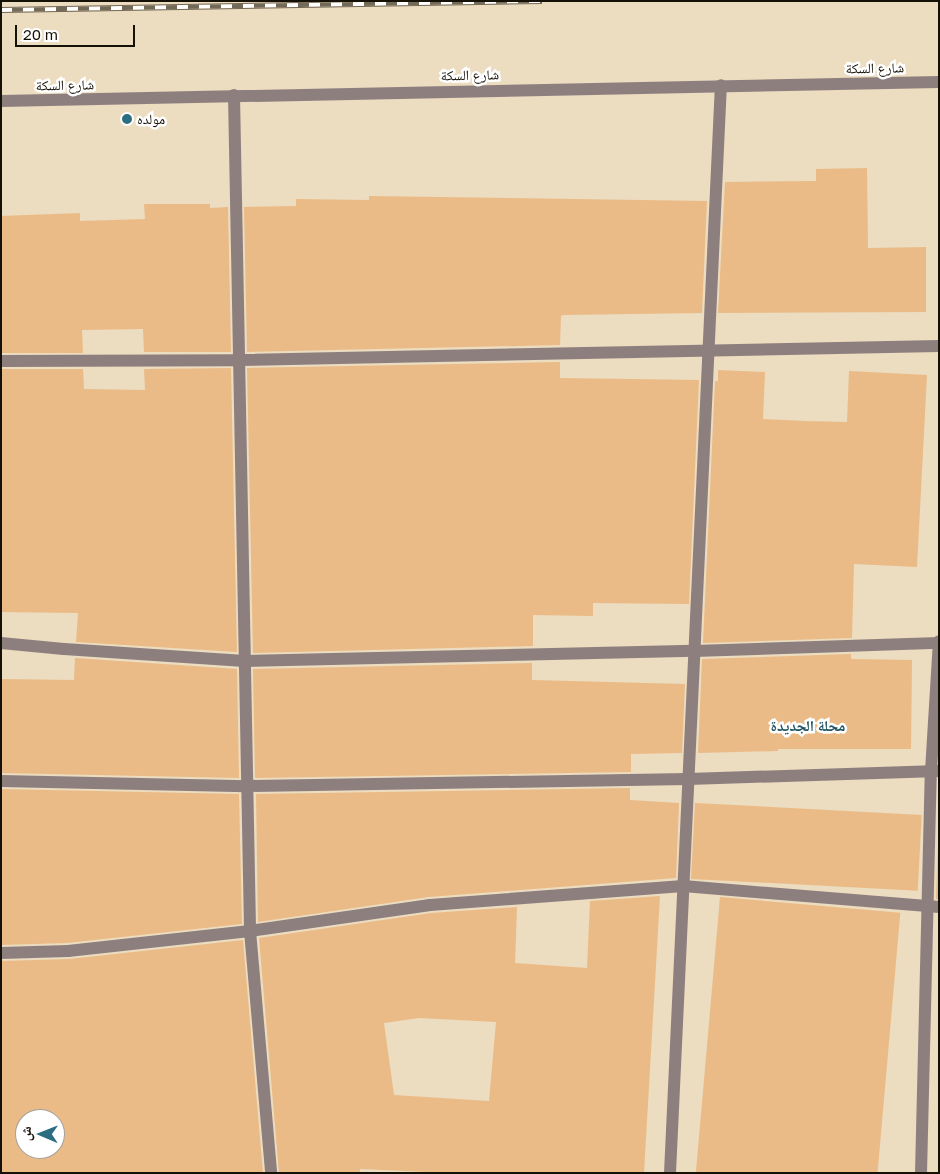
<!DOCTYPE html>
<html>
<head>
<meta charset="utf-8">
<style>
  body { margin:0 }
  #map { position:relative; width:940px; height:1174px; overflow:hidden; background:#ecdcc0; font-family:"Golos Text","Noto Naskh Arabic",sans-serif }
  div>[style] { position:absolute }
  .building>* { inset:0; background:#eabb86; transform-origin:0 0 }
  .minor>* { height:12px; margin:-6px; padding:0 6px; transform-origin:6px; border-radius:6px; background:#8e7f7f }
  .rail>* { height:5.5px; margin-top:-2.75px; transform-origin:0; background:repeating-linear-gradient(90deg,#fff 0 11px,#736957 0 22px); box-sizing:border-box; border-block:1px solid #736957 }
  .dots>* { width:14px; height:14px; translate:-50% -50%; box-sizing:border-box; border:2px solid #fff; border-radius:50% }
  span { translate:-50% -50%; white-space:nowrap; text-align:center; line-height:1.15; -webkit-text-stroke:5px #fff; paint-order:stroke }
  .street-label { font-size:14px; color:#161107 }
  .poi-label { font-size:14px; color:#161107 }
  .left { translate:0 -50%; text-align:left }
  .neighbourhood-label { font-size:15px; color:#215564; font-weight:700 }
  .frame { position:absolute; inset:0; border:2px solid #161107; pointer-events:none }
  .north { position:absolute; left:15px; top:1109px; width:50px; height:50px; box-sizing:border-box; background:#fff; border:1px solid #a2a09c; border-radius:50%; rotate:271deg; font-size:14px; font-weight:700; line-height:20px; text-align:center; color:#161107 }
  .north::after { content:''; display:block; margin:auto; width:18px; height:22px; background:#2c6e81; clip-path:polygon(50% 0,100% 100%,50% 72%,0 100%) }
  .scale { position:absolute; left:15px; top:25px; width:120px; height:22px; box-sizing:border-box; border:2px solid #161107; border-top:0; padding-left:6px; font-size:15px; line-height:18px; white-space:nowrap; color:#161107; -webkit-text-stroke:4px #fff; paint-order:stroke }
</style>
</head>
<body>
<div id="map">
  <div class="building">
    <div style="clip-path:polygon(867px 168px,868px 248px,926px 247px,926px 312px,718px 313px,725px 182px,816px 181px,816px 169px)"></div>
    <div style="clip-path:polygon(369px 196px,707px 201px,702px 313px,563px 315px,561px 316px,560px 345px,247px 352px,244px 207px,296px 206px,296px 199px,369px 200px)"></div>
    <div style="clip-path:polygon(144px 204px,210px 204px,210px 208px,228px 207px,231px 352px,144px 352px,143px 329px,82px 330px,83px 353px,1px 353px,1px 216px,80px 213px,80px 221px,145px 219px)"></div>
    <div style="clip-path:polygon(560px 362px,560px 378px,699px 380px,689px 604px,593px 603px,593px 616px,533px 615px,533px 646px,253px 653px,247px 368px)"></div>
    <div style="clip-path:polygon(231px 368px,237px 652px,76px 642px,78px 613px,1px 612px,1px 369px,83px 369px,84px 389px,145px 390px,144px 369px)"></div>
    <div style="clip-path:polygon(718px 370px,765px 372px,763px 419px,805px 421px,847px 422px,849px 371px,927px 375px,917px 567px,854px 564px,852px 638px,703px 643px,715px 381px,718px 381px)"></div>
    <div style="clip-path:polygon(851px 654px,851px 659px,912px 660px,911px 749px,778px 749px,778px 751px,698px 753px,702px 659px)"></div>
    <div style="clip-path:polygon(75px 658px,237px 669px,239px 778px,1px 773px,1px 679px,74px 680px)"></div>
    <div style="clip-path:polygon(532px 663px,532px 680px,685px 684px,682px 753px,631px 754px,631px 772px,255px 778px,253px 669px)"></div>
    <div style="clip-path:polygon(630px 788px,630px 800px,679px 803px,676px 878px,429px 897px,258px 922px,256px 794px)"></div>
    <div style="clip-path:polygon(1px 789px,239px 794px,242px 924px,67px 943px,1px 945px)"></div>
    <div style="left:695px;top:803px;width:227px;height:76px;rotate:3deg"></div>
    <div style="clip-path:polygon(939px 815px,939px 899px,936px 899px)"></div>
    <div style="clip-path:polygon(evenodd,660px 896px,644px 1173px,449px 1173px,360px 1169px,360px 1173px,279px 1173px,259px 938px,431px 913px,517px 907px,515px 963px,587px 968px,590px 901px,660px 896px,419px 1018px,496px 1022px,489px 1101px,394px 1095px,384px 1023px,419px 1018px)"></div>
    <div style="left:720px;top:897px;width:181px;height:276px;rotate:5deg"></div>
    <div style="clip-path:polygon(evenodd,243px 940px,263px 1173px,1px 1173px,1px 961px,69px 959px,243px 940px,25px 1119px,55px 1119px,55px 1149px,25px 1149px,25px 1119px)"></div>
  </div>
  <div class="minor">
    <div style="left:234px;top:95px;width:836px;rotate:88.9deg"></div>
    <div style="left:250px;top:931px;width:182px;rotate:-8.2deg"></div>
    <div style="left:430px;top:905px;width:254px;rotate:-4.3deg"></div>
    <div style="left:683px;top:886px;width:257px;rotate:4.7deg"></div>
    <div style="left:1px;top:101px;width:938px;rotate:-1.16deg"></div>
    <div style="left:1px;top:361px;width:238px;rotate:-0.2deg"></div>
    <div style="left:239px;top:360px;width:700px;rotate:-1.15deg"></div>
    <div style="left:1px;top:643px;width:63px;rotate:5.4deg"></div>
    <div style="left:64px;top:649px;width:181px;rotate:3.8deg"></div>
    <div style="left:245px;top:661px;width:449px;rotate:-1.3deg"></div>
    <div style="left:694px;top:651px;width:245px;rotate:-1.9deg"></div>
    <div style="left:1px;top:781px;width:246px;rotate:1.2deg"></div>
    <div style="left:247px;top:786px;width:441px;rotate:-0.9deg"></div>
    <div style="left:688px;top:779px;width:251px;rotate:-1.8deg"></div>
    <div style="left:1px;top:953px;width:67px;rotate:-1.7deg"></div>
    <div style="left:68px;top:951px;width:183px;rotate:-6.3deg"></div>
    <div style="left:250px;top:931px;width:243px;rotate:85deg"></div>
    <div style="left:670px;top:1173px;width:1089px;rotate:-87.32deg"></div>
    <div style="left:921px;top:1173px;width:402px;rotate:-88.6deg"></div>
    <div style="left:931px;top:771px;width:130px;rotate:-86.5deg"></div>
  </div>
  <div class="rail">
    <div style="left:1px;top:10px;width:541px;rotate:-0.95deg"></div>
  </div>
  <div class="dots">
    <div style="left:127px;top:119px;background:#2c6e81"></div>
  </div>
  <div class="street-label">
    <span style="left:875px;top:68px;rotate:-1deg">شارع السكة</span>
    <span style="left:470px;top:75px;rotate:-1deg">شارع السكة</span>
    <span style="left:65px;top:85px;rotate:-1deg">شارع السكة</span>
  </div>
  <div class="poi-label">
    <span class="left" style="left:137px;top:119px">مولده</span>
  </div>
  <div class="neighbourhood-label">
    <span style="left:808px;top:726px">محلة الجديدة</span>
  </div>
  <div class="frame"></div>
  <div class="north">ش</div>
  <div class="scale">20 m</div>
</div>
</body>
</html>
